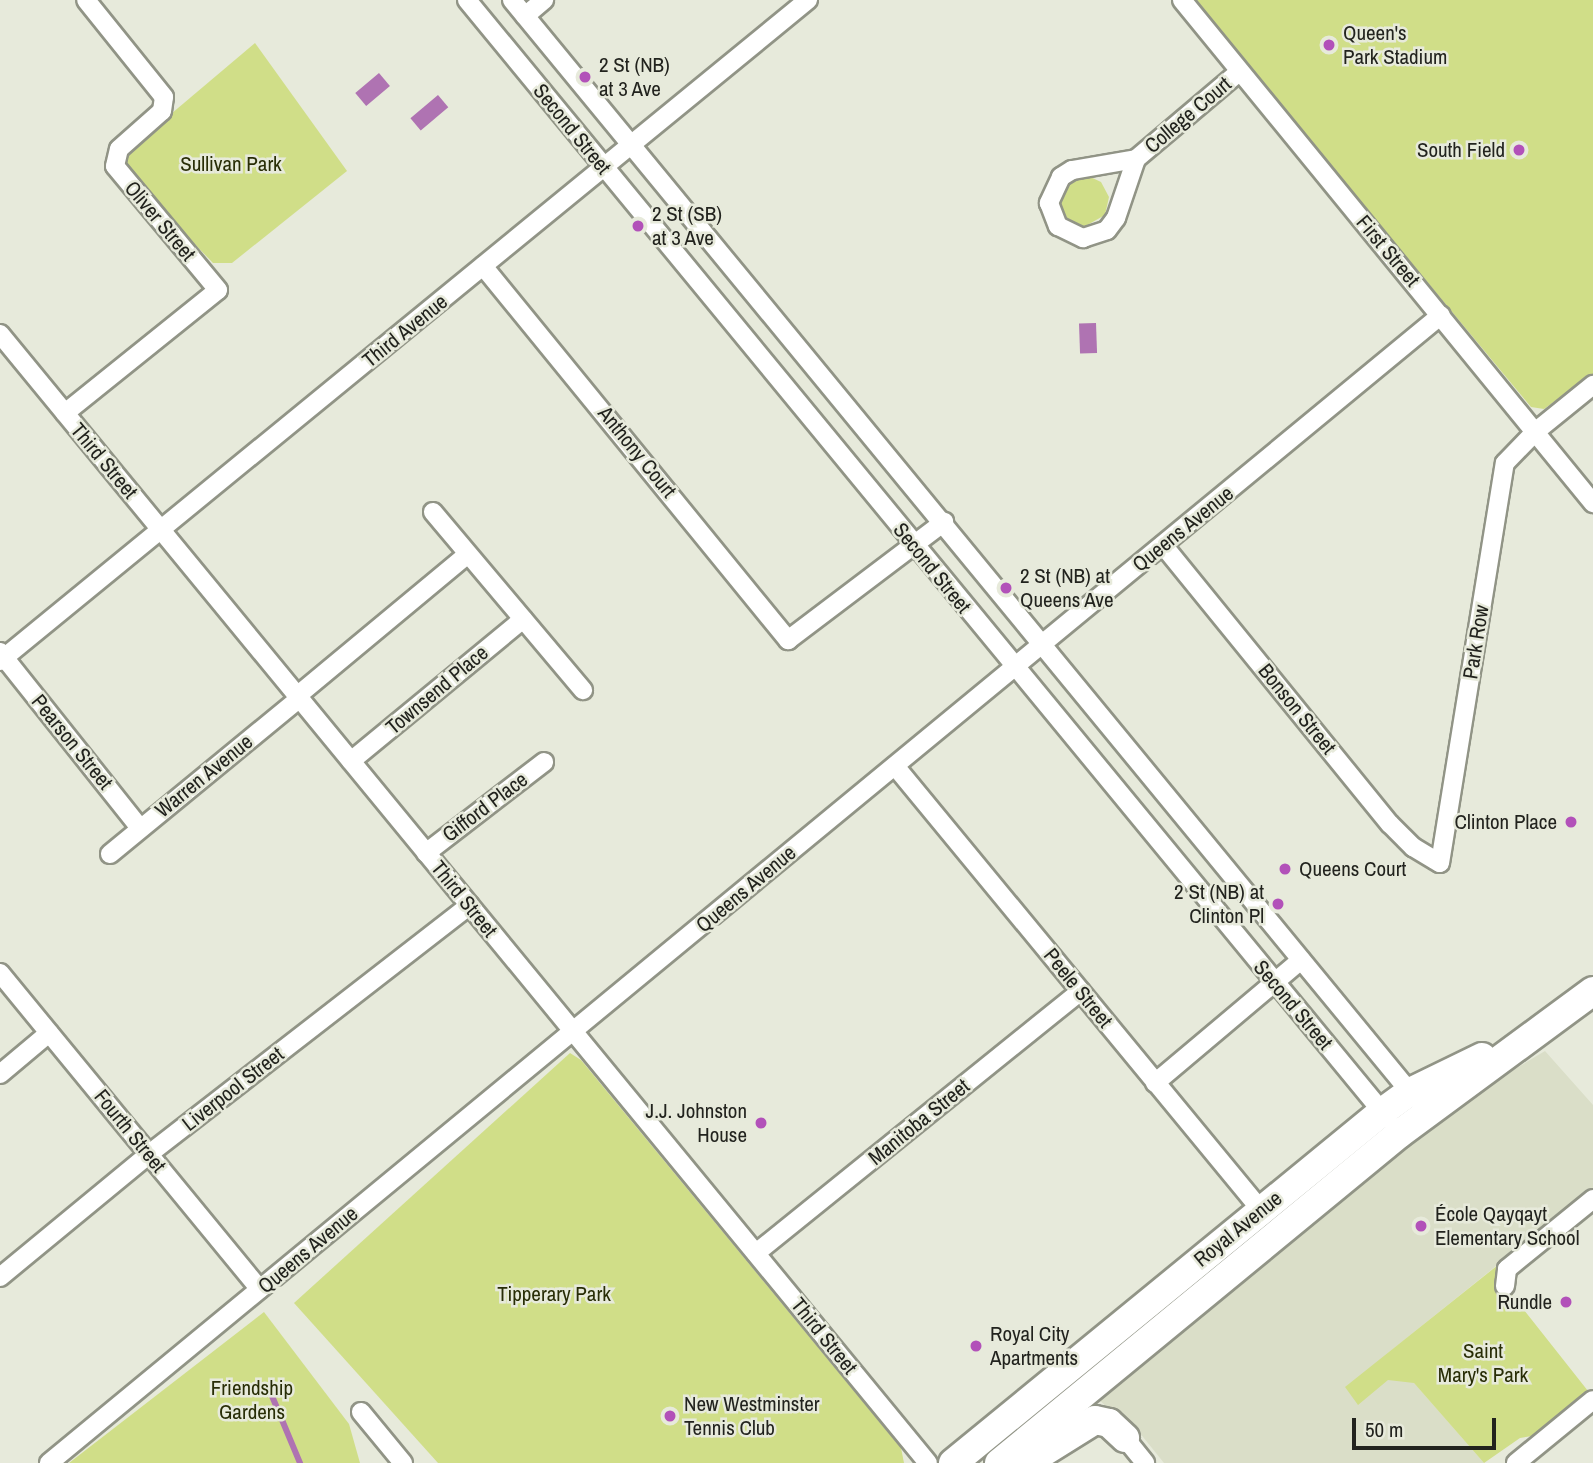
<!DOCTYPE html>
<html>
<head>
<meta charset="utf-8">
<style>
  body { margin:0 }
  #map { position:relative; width:1593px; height:1463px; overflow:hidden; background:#e7eadb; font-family:"Archivo Narrow",sans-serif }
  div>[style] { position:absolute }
  .built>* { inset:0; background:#dadec8 }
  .green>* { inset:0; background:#d0de88 }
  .water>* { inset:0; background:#af73b2; transform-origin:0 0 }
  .stream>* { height:6px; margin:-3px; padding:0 3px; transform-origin:3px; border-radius:3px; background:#af73b2 }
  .roads { filter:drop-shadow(2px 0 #919486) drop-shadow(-2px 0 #919486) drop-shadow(0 2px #919486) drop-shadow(0 -2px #919486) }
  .street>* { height:18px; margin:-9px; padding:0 9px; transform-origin:9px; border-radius:9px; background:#fff }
  .primary>* { height:28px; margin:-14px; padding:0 14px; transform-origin:14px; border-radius:14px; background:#fff }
  .dots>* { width:19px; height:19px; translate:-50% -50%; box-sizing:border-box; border:4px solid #e7eadb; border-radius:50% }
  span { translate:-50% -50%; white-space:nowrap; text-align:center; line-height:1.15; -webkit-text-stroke:5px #e7eadb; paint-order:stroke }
  .poi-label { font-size:21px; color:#22231e }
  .left { translate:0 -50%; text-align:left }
  .right { translate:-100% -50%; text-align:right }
  .street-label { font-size:21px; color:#22231e }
  .park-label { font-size:21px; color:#282d06 }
  .scale { position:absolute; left:1352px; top:1418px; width:144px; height:32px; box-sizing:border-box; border:4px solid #22231e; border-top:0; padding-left:9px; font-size:21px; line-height:24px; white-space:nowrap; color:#22231e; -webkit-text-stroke:5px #e7eadb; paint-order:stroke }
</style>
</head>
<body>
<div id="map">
  <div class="built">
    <div style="clip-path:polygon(1545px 1051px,1593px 1105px,1593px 1188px,1388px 1353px,1484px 1463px,1164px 1463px,1127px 1417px,1115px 1415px,1093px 1394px,1440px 1114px)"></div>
  </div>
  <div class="green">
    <div style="clip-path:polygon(1193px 0,1593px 0,1593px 374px,1544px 409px,1531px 407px)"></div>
    <div style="clip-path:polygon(255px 43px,347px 171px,232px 263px,213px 263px,125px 172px,122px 162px,126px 152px)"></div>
    <div style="clip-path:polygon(1084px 174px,1101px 182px,1109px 197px,1105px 215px,1082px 228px,1066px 222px,1057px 209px,1061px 184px)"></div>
    <div style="clip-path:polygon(570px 1053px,581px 1060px,901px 1448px,904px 1463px,438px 1463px,294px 1303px)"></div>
    <div style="clip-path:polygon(1498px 1265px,1494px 1286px,1505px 1286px,1588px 1391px,1532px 1436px,1520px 1438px,1484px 1463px,1414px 1383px,1388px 1380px,1358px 1405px,1345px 1387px)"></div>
    <div style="clip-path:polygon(264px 1312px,349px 1424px,360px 1463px,69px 1463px)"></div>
  </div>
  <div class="water">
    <div style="left:379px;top:73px;width:17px;height:31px;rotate:50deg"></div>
    <div style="left:438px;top:95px;width:16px;height:36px;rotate:50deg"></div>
    <div style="left:1096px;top:323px;width:30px;height:17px;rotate:88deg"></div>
  </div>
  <div class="stream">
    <div style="left:272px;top:1396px;width:73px;rotate:67.3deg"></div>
  </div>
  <div class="roads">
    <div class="street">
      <div style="left:467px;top:0;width:1449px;rotate:50.54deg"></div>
      <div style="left:512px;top:0;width:1422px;rotate:50.57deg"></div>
      <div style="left:1182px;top:0;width:650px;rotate:50.75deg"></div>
      <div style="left:525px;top:16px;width:25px;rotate:-40deg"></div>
      <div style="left:1136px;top:159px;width:65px;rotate:170.2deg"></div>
      <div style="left:1072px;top:170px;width:13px;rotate:148deg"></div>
      <div style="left:1061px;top:177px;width:29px;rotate:115deg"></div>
      <div style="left:1049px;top:203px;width:25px;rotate:69deg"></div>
      <div style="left:1058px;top:226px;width:28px;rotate:26deg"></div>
      <div style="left:1083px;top:238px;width:25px;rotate:-18deg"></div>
      <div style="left:1107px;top:230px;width:15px;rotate:-53deg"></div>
      <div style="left:1116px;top:218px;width:62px;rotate:-71.3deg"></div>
      <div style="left:1136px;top:159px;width:135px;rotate:-40.2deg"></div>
      <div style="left:483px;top:266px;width:483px;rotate:50.8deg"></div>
      <div style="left:788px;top:640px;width:196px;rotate:-37.1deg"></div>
      <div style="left:0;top:334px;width:1461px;rotate:50.58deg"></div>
      <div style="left:65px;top:413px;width:196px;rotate:-38.8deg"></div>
      <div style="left:218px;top:290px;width:161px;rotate:-129.7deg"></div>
      <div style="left:115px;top:166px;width:17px;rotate:-77deg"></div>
      <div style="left:119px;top:149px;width:57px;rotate:-41.5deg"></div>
      <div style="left:162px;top:111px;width:14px;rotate:-82deg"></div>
      <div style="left:164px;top:97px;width:124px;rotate:-128.8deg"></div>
      <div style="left:433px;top:512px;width:233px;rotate:49.9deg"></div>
      <div style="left:1163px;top:545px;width:360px;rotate:50.9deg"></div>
      <div style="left:1390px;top:824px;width:33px;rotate:45deg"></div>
      <div style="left:1413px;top:847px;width:31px;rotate:31deg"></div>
      <div style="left:1440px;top:863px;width:405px;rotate:-80.8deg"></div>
      <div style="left:1505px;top:463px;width:43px;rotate:-45.9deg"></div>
      <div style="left:1535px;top:432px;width:75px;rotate:-39deg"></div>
      <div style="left:0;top:652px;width:225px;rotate:51.5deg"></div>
      <div style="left:0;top:661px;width:1044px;rotate:-39.29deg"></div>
      <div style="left:297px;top:696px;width:222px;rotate:-39.7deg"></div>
      <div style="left:351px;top:761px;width:223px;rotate:-39.5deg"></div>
      <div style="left:895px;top:766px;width:575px;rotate:50.5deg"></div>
      <div style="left:426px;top:853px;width:149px;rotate:-37.6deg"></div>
      <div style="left:110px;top:854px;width:244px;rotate:-39.4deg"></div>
      <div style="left:0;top:973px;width:409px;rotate:50.6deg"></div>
      <div style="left:0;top:1074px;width:64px;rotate:-39.9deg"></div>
      <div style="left:1155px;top:1083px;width:191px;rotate:-40.1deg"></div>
      <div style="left:756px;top:1253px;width:417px;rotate:-38.9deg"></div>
      <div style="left:0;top:1277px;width:193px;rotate:-39.5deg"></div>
      <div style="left:149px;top:1154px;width:406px;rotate:-37.8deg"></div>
      <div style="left:1505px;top:1286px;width:17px;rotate:-83deg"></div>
      <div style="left:1507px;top:1269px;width:111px;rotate:-39.1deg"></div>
      <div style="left:361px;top:1412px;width:66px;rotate:50.5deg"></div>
      <div style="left:1125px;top:1438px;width:32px;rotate:51deg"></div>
      <div style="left:49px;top:1463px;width:1804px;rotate:-39.51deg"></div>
      <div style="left:1516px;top:1463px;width:99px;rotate:-39.3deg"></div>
    </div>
    <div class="primary">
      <div style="left:953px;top:1463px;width:554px;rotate:-39.29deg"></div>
      <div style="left:1382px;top:1112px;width:34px;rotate:-36deg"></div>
      <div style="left:1410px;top:1092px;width:80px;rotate:-25.9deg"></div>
      <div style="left:999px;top:1463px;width:518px;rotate:-39.44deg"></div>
      <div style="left:1399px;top:1134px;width:241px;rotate:-36.4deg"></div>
      <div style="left:1026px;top:1463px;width:81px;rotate:-31.9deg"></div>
      <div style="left:1095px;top:1420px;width:14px;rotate:12deg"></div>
      <div style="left:1109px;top:1423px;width:22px;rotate:43deg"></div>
    </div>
  </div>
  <div class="dots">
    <div style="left:1329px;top:45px;background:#b251b9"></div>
    <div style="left:585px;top:77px;background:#b251b9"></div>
    <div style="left:1519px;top:150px;background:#b251b9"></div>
    <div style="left:638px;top:226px;background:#b251b9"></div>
    <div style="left:1006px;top:588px;background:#b251b9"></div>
    <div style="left:1571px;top:822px;background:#b251b9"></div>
    <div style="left:1285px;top:869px;background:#b251b9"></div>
    <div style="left:1278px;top:904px;background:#b251b9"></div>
    <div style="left:761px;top:1123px;background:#b251b9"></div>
    <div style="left:1421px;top:1226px;background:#b251b9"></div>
    <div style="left:1566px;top:1302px;background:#b251b9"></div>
    <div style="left:976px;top:1346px;background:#b251b9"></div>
    <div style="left:670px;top:1416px;background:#b251b9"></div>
  </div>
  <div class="poi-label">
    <span class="left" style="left:1343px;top:45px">Queen's<br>Park Stadium</span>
    <span class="left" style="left:599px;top:77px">2 St (NB)<br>at 3 Ave</span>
    <span class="right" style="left:1505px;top:150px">South Field</span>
    <span class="left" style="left:652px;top:226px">2 St (SB)<br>at 3 Ave</span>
    <span class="left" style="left:1020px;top:588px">2 St (NB) at<br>Queens Ave</span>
    <span class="right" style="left:1557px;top:822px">Clinton Place</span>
    <span class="left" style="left:1299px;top:869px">Queens Court</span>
    <span class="right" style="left:1264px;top:904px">2 St (NB) at<br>Clinton Pl</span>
    <span class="right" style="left:747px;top:1123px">J.J. Johnston<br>House</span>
    <span class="left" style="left:1435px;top:1226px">École Qayqayt<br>Elementary School</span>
    <span class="right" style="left:1552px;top:1302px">Rundle</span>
    <span class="left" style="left:990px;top:1346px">Royal City<br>Apartments</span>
    <span class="left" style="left:684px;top:1416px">New Westminster<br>Tennis Club</span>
  </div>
  <div class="street-label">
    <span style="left:1188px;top:115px;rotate:-40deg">College Court</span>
    <span style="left:572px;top:129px;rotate:51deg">Second Street</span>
    <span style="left:160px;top:221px;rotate:50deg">Oliver Street</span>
    <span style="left:1388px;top:251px;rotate:50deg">First Street</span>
    <span style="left:405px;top:331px;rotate:-39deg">Third Avenue</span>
    <span style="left:637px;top:452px;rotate:51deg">Anthony Court</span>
    <span style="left:104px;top:461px;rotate:50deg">Third Street</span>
    <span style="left:1183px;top:529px;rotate:-39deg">Queens Avenue</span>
    <span style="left:932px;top:568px;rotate:51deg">Second Street</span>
    <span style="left:1476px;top:642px;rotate:-81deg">Park Row</span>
    <span style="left:437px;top:690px;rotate:-40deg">Townsend Place</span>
    <span style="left:1297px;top:709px;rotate:51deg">Bonson Street</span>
    <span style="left:72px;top:742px;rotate:51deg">Pearson Street</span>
    <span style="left:204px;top:776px;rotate:-39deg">Warren Avenue</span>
    <span style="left:485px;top:807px;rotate:-37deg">Gifford Place</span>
    <span style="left:746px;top:889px;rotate:-40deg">Queens Avenue</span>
    <span style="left:464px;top:899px;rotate:51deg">Third Street</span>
    <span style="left:1078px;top:988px;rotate:51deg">Peele Street</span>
    <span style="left:1293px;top:1005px;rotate:50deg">Second Street</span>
    <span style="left:233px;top:1089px;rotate:-38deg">Liverpool Street</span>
    <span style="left:919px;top:1122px;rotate:-39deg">Manitoba Street</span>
    <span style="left:130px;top:1131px;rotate:51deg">Fourth Street</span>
    <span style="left:1238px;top:1229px;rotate:-39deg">Royal Avenue</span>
    <span style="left:308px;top:1250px;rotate:-40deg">Queens Avenue</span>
    <span style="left:824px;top:1336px;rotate:51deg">Third Street</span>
  </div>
  <div class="park-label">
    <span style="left:231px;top:164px">Sullivan Park</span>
    <span style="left:554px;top:1294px">Tipperary Park</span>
    <span style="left:1483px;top:1363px">Saint<br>Mary's Park</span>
    <span style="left:252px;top:1400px">Friendship<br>Gardens</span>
  </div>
  <div class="scale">50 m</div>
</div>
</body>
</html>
